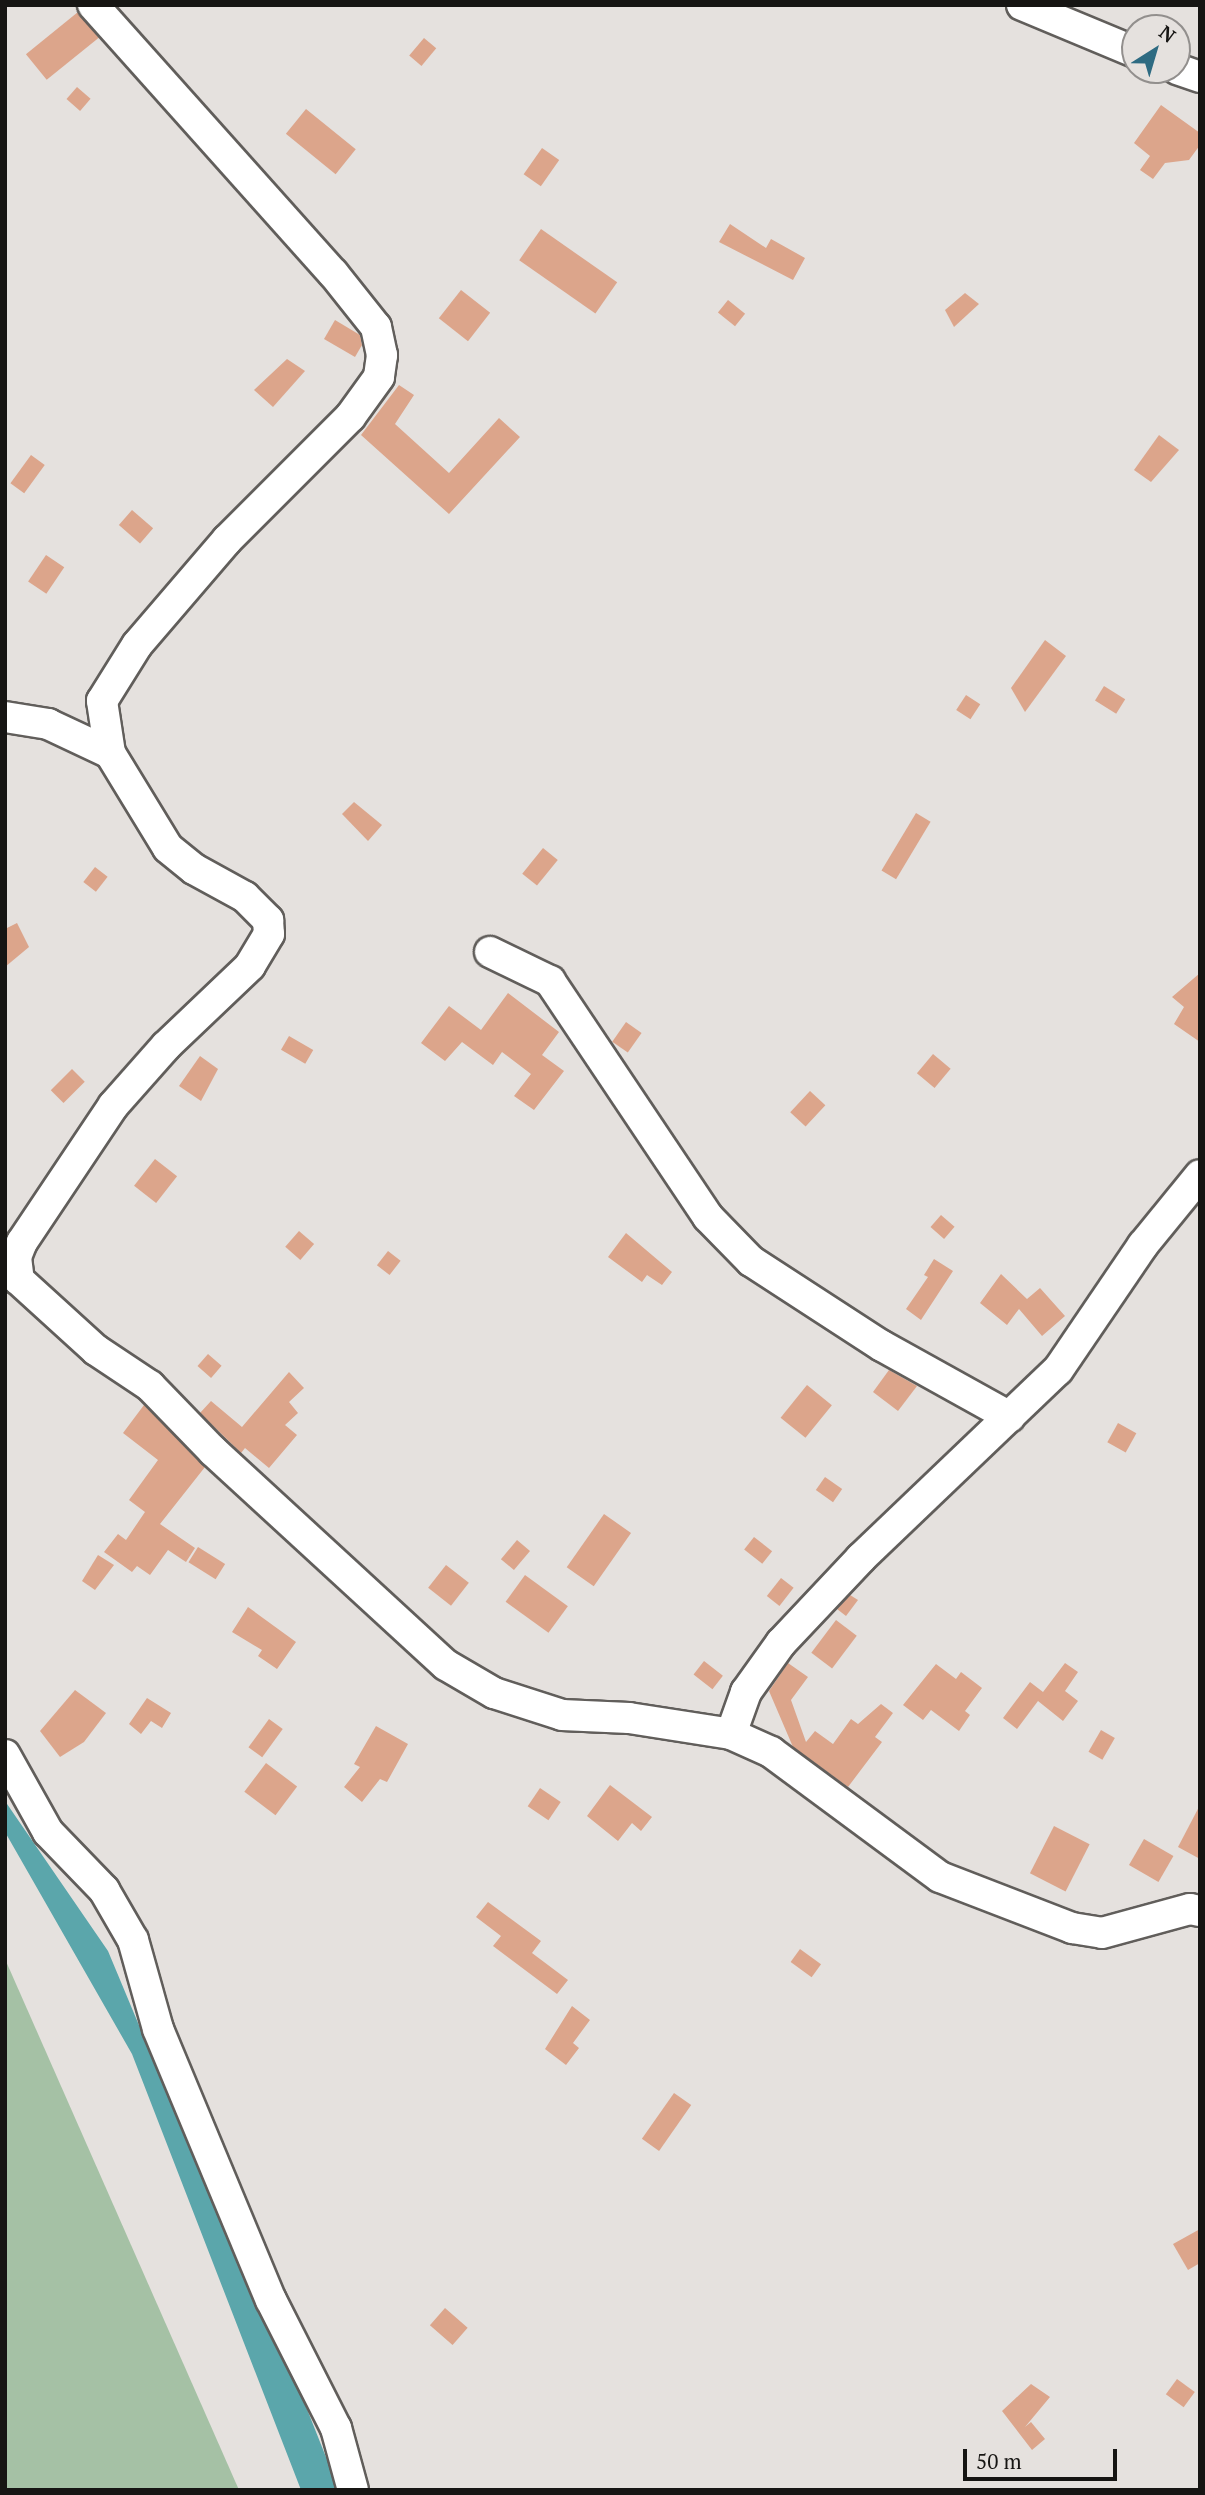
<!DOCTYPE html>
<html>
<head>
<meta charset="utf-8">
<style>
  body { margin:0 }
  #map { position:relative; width:1205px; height:2495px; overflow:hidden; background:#e5e1de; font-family:"PT Serif",serif }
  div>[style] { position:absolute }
  .green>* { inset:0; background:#a5c1a5 }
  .water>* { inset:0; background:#5ba6ab }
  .building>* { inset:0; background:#dca58b; transform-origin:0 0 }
  .roads { filter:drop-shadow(2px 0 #615e5b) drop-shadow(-2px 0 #615e5b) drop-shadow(0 2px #615e5b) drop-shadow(0 -2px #615e5b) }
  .minor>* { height:30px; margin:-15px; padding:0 15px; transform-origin:15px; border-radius:15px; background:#fff }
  span { translate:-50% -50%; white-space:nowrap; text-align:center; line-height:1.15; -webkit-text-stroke:7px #e5e1de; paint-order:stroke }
  .frame { position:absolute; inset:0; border:7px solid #161513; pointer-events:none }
  .north { position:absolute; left:1121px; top:14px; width:70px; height:70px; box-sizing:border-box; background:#e5e1de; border:2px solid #928f8d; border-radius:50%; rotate:37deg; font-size:19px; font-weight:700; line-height:28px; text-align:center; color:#161513 }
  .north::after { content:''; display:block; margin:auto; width:24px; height:32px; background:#2e6b82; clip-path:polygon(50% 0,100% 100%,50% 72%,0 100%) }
  .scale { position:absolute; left:963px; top:2449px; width:154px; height:32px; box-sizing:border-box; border:4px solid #161513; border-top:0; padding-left:9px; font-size:21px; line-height:24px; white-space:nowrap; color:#161513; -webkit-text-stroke:5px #e5e1de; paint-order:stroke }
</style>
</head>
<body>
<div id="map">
  <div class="green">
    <div style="clip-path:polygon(5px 1959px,239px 2490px,5px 2490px)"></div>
  </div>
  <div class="water">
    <div style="clip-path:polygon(5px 1801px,108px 1951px,209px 2193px,284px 2351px,339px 2490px,301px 2490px,132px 2054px,5px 1832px)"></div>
  </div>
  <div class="building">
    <div style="left:78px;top:12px;width:33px;height:67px;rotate:51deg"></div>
    <div style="left:424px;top:38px;width:16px;height:23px;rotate:40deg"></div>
    <div style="left:77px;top:87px;width:18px;height:16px;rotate:41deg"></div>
    <div style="clip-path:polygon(1161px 105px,1200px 133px,1200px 145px,1189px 160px,1165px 163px,1153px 179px,1140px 170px,1150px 156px,1134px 143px)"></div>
    <div style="left:306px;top:109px;width:64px;height:32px;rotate:39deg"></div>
    <div style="left:542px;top:148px;width:21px;height:32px;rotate:35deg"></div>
    <div style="clip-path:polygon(730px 224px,766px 248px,771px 239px,805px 258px,793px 280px,719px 242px)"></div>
    <div style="left:541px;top:229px;width:93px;height:38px;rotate:35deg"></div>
    <div style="left:461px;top:290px;width:37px;height:36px;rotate:38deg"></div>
    <div style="clip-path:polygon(965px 293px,979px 304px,954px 327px,945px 310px)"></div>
    <div style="left:728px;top:300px;width:22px;height:16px;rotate:39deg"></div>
    <div style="clip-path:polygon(335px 320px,360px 335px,362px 345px,355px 357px,324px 339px)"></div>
    <div style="clip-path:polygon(287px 359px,305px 371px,273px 407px,254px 390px)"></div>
    <div style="clip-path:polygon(399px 385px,414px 395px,395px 424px,449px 473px,499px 418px,520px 437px,449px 514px,361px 435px)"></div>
    <div style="clip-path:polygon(1159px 435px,1179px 450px,1151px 482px,1134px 470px)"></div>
    <div style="left:31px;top:455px;width:17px;height:35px;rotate:36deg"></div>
    <div style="left:132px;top:510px;width:28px;height:20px;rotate:41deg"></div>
    <div style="left:46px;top:555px;width:22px;height:32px;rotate:34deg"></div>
    <div style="clip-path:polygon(1045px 640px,1066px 656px,1025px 712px,1011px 688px)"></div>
    <div style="left:1104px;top:686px;width:25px;height:17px;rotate:32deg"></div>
    <div style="left:966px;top:695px;width:17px;height:18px;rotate:33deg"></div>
    <div style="clip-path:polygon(354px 802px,382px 825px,368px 841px,342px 814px)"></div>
    <div style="left:916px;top:813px;width:17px;height:67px;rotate:31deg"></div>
    <div style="left:543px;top:848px;width:19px;height:33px;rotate:39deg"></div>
    <div style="left:95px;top:867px;width:16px;height:19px;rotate:38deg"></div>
    <div style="clip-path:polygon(17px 923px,29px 947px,5px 967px,5px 929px)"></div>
    <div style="clip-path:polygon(1200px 973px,1200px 1042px,1174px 1024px,1184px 1007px,1172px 997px)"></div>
    <div style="clip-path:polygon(508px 993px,559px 1032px,542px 1055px,564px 1071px,534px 1110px,514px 1096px,531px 1074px,502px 1052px,493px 1065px,462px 1042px,445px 1061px,421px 1043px,449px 1006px,481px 1030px)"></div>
    <div style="left:626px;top:1022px;width:19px;height:24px;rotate:35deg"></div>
    <div style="left:289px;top:1036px;width:28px;height:16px;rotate:30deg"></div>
    <div style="left:933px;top:1054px;width:23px;height:25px;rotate:40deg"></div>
    <div style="clip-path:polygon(200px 1056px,218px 1069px,201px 1101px,179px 1086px)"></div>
    <div style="left:72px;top:1069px;width:18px;height:30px;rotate:45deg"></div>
    <div style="left:810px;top:1091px;width:21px;height:29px;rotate:43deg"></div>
    <div style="left:155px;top:1159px;width:28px;height:34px;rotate:38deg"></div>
    <div style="left:941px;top:1215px;width:18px;height:16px;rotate:41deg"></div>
    <div style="left:299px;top:1231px;width:20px;height:21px;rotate:41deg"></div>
    <div style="clip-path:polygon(626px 1233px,672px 1272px,662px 1285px,647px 1275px,642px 1282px,608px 1257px)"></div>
    <div style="left:388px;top:1251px;width:16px;height:18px;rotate:38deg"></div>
    <div style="clip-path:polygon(934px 1259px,953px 1271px,921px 1320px,906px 1309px,928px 1277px,924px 1275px)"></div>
    <div style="clip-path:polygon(1001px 1274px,1027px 1299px,1040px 1288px,1065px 1316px,1042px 1336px,1019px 1309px,1007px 1325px,980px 1303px)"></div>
    <div style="left:208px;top:1354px;width:18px;height:16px;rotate:41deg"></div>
    <div style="clip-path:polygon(889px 1370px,917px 1386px,898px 1411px,873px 1392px)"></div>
    <div style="clip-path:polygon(289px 1372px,304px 1388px,289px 1402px,298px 1413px,285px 1425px,297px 1435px,269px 1468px,245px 1448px,241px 1453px,200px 1413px,211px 1401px,242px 1427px)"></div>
    <div style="left:807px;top:1385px;width:32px;height:42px;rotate:39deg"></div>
    <div style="clip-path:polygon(144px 1405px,205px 1467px,160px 1524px,195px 1548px,186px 1562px,168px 1550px,150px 1575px,137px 1566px,132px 1572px,104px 1552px,118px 1534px,126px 1540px,145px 1512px,129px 1500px,158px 1460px,123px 1433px)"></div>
    <div style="left:1118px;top:1423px;width:21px;height:22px;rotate:29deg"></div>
    <div style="left:825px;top:1477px;width:21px;height:16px;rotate:35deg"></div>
    <div style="left:604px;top:1514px;width:33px;height:65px;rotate:35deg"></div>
    <div style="left:754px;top:1537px;width:23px;height:16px;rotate:38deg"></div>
    <div style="left:517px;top:1540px;width:17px;height:25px;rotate:40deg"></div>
    <div style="left:198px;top:1547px;width:32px;height:18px;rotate:32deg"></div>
    <div style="clip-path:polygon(98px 1555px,114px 1565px,95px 1590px,82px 1581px)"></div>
    <div style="left:446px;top:1565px;width:29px;height:29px;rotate:38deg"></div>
    <div style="left:525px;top:1575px;width:53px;height:33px;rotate:36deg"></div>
    <div style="left:781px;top:1578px;width:16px;height:23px;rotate:38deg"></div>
    <div style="clip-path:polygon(850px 1595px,858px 1600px,846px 1616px,837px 1609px)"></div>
    <div style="clip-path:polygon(248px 1607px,296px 1642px,277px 1669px,258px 1656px,262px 1650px,232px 1632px)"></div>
    <div style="left:836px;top:1620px;width:26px;height:41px;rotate:37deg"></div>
    <div style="left:704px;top:1661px;width:24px;height:17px;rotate:38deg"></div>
    <div style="clip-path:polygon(788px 1663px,808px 1677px,791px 1700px,806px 1742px,815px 1731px,833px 1744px,851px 1719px,858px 1724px,881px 1704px,893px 1713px,875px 1737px,882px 1742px,848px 1787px,793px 1747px,769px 1691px)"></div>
    <div style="clip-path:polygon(1065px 1663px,1078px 1672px,1065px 1691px,1078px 1701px,1063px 1721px,1038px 1701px,1017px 1729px,1003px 1718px,1030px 1682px,1043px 1692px)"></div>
    <div style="clip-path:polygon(936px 1664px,956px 1679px,961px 1672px,982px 1688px,965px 1711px,970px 1715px,959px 1731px,931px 1710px,923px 1720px,903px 1705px)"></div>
    <div style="clip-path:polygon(75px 1690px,106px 1713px,84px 1742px,60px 1757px,40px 1731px)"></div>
    <div style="clip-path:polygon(147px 1698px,171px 1713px,162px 1728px,151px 1721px,141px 1734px,129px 1724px)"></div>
    <div style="left:269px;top:1719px;width:17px;height:35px;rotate:36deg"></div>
    <div style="clip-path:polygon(376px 1726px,408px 1744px,387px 1782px,380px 1779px,362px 1802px,344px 1787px,360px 1767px,354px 1764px)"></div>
    <div style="left:1101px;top:1730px;width:16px;height:25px;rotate:30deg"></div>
    <div style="left:266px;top:1763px;width:39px;height:36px;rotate:37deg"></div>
    <div style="clip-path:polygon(610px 1785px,652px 1817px,641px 1831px,632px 1823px,618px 1841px,587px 1816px)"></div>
    <div style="left:540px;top:1788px;width:25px;height:22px;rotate:34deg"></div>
    <div style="clip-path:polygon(1200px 1805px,1200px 1859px,1178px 1847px)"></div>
    <div style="left:1054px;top:1826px;width:40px;height:53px;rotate:27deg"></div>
    <div style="left:1144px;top:1839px;width:34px;height:30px;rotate:30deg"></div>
    <div style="clip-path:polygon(488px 1902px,541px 1941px,532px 1953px,568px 1980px,557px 1994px,493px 1946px,501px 1936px,476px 1917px)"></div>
    <div style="left:800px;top:1949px;width:26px;height:16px;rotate:36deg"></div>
    <div style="clip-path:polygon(572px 2006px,590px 2020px,573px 2043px,579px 2048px,566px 2065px,545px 2049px)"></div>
    <div style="left:674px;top:2093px;width:21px;height:56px;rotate:35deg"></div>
    <div style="clip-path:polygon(1200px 2229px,1200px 2263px,1188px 2270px,1173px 2244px)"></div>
    <div style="left:445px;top:2308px;width:30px;height:23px;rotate:41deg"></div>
    <div style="left:1177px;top:2379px;width:22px;height:19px;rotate:36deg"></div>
    <div style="clip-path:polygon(1031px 2384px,1050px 2397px,1025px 2427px,1031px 2422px,1045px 2439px,1032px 2450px,1002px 2411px)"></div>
  </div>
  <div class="roads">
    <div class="minor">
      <div style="left:93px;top:5px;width:360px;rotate:48.2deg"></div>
      <div style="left:333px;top:273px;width:69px;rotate:51.5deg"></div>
      <div style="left:376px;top:327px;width:29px;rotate:78deg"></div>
      <div style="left:382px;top:355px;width:22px;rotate:98deg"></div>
      <div style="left:379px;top:377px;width:49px;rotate:125.9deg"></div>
      <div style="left:350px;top:417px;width:174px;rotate:135deg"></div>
      <div style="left:227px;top:540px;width:138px;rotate:130.6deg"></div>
      <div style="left:137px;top:645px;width:66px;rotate:122deg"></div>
      <div style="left:102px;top:701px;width:53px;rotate:81.3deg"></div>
      <div style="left:110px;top:753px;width:111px;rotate:58.6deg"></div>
      <div style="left:168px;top:848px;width:33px;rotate:39deg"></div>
      <div style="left:194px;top:869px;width:58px;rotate:28.8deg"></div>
      <div style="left:245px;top:897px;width:33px;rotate:45deg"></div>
      <div style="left:268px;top:920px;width:14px;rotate:86deg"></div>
      <div style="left:269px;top:934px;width:37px;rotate:121deg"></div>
      <div style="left:250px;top:966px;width:116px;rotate:136.4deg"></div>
      <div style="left:166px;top:1046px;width:80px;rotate:131.5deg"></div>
      <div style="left:113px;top:1106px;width:164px;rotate:123.8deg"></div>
      <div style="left:22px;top:1242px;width:16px;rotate:112deg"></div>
      <div style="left:16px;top:1257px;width:23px;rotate:83deg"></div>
      <div style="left:19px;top:1280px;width:104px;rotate:42.3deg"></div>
      <div style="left:96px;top:1350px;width:65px;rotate:33.7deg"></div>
      <div style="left:150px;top:1386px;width:91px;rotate:45.9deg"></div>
      <div style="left:213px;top:1451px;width:316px;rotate:42.6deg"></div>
      <div style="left:446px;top:1665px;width:56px;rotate:30.3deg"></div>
      <div style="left:494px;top:1693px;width:71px;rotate:17.9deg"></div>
      <div style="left:562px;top:1715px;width:67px;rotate:2.6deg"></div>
      <div style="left:629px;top:1718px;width:103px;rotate:8.9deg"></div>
      <div style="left:731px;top:1734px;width:44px;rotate:24.2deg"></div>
      <div style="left:771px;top:1752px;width:210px;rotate:36.5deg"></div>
      <div style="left:940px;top:1877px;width:142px;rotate:21.1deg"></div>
      <div style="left:1072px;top:1928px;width:30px;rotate:9deg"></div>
      <div style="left:1102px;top:1933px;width:91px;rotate:-15.3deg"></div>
      <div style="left:1190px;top:1909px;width:10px;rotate:11deg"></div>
      <div style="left:1022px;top:5px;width:122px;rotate:22.6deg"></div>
      <div style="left:1177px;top:69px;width:24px;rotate:19deg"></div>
      <div style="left:5px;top:717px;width:44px;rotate:9.2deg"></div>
      <div style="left:48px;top:724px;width:68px;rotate:25.1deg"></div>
      <div style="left:490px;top:952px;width:67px;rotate:25.8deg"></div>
      <div style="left:550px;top:981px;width:284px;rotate:56.2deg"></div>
      <div style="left:708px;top:1217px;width:62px;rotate:45.7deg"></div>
      <div style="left:751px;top:1261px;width:156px;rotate:33deg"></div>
      <div style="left:882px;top:1346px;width:146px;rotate:29deg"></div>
      <div style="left:731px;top:1734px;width:45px;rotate:-70.3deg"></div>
      <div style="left:746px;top:1692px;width:60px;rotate:-54.5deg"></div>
      <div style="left:781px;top:1643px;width:117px;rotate:-46.7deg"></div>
      <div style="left:861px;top:1558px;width:272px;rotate:-43.7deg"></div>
      <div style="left:1058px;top:1370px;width:151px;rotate:-55.8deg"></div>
      <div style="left:1143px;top:1245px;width:90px;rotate:-50.8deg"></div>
      <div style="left:5px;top:1755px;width:88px;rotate:60.8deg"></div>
      <div style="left:48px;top:1832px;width:81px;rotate:46deg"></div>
      <div style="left:104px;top:1890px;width:58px;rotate:59.9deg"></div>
      <div style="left:133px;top:1940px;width:92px;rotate:74.3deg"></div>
      <div style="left:158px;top:2029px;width:294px;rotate:67.4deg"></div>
      <div style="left:271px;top:2300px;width:144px;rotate:63.1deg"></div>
      <div style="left:336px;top:2428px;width:64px;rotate:74.7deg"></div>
    </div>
  </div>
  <div class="frame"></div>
  <div class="north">N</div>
  <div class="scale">50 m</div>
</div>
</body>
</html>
